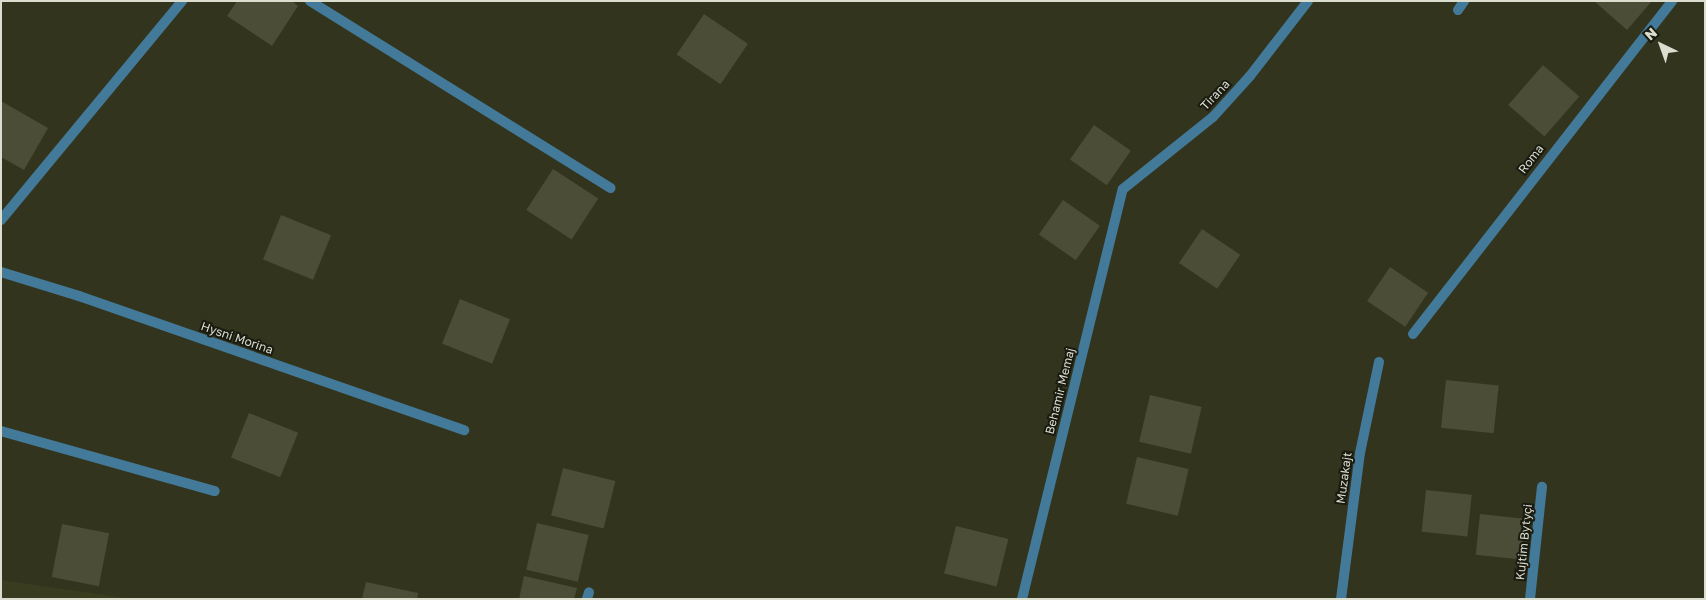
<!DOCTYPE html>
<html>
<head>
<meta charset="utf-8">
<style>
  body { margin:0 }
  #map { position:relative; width:1706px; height:600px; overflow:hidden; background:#32341d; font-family:"Golos Text",sans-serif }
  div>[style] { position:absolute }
  .built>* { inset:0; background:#393c1e }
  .building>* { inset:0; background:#4b4d36; transform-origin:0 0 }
  .minor>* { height:10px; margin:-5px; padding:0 5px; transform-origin:5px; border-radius:5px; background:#437a9a }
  span { translate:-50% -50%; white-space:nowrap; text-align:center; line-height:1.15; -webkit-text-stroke:4px #191a10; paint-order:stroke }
  .street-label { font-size:12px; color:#dbddcf }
  .frame { position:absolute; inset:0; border:2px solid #dbddcf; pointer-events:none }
  .north { position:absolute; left:1636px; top:20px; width:50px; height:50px; -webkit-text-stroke:4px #191a10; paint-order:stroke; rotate:318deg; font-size:14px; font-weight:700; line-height:20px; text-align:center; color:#dbddcf }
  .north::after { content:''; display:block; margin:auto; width:18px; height:22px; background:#dbddcf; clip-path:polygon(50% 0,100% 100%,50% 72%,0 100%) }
</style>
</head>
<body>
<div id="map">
  <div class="built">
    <div style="clip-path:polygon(1px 580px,133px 599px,1px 599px)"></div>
  </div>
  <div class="building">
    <div style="clip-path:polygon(237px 1px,292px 1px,298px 6px,272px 46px,227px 16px)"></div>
    <div style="clip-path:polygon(1594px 1px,1652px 1px,1627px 30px)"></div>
    <div style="left:704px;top:14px;width:53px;height:49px;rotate:34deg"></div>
    <div style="left:1543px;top:65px;width:48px;height:53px;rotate:41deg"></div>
    <div style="clip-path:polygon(1px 101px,48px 128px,24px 170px,1px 157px)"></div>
    <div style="left:1094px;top:125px;width:45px;height:42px;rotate:35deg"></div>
    <div style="left:553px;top:169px;width:54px;height:49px;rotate:33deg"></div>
    <div style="left:1063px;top:200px;width:45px;height:42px;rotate:35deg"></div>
    <div style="left:281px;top:215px;width:54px;height:48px;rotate:22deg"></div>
    <div style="left:1202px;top:229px;width:46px;height:41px;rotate:34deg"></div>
    <div style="left:1390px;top:267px;width:46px;height:41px;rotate:34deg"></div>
    <div style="left:460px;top:299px;width:54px;height:48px;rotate:22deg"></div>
    <div style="left:1446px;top:380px;width:53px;height:48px;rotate:6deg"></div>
    <div style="left:1150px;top:395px;width:53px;height:48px;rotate:13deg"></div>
    <div style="left:249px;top:413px;width:53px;height:48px;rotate:22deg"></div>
    <div style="left:1137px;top:457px;width:53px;height:48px;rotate:13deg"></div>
    <div style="left:563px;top:468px;width:54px;height:49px;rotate:14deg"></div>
    <div style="left:1426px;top:490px;width:46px;height:42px;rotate:6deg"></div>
    <div style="left:1480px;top:514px;width:45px;height:41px;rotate:6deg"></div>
    <div style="left:537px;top:523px;width:53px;height:48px;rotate:13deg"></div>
    <div style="left:62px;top:524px;width:48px;height:54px;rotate:11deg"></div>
    <div style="left:956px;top:526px;width:54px;height:49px;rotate:14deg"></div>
    <div style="clip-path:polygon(524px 576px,577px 588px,574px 599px,519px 599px)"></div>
    <div style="clip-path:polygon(366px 582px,418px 593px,417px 599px,362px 599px)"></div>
  </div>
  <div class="minor">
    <div style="left:310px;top:1px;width:354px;rotate:31.9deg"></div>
    <div style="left:1458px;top:10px;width:11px;rotate:-56deg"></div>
    <div style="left:1px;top:220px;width:284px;rotate:-50.4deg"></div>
    <div style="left:1px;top:272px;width:82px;rotate:17.1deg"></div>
    <div style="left:79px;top:296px;width:408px;rotate:19.2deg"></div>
    <div style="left:1413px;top:334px;width:422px;rotate:-52.1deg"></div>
    <div style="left:1px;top:431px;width:222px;rotate:15.7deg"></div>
    <div style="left:587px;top:599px;width:7px;rotate:-74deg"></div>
    <div style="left:1022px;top:599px;width:422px;rotate:-76.2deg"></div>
    <div style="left:1123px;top:189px;width:115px;rotate:-38.7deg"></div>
    <div style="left:1213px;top:117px;width:55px;rotate:-47.9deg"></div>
    <div style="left:1250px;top:76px;width:95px;rotate:-52.3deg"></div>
    <div style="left:1341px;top:599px;width:147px;rotate:-82.6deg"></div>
    <div style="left:1360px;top:453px;width:93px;rotate:-78.2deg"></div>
    <div style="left:1530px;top:599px;width:113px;rotate:-83.9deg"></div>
  </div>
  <div class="street-label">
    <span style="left:1215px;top:95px;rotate:-47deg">Tirana</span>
    <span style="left:1531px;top:159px;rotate:-52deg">Roma</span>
    <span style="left:237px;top:338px;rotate:19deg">Hysni Morina</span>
    <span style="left:1060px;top:391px;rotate:-76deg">Behamir Memaj</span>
    <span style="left:1344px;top:478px;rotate:-82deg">Muzakajt</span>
    <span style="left:1524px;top:542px;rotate:-84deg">Kujtim Bytyçi</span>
  </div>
  <div class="frame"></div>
  <div class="north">N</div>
</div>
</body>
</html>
